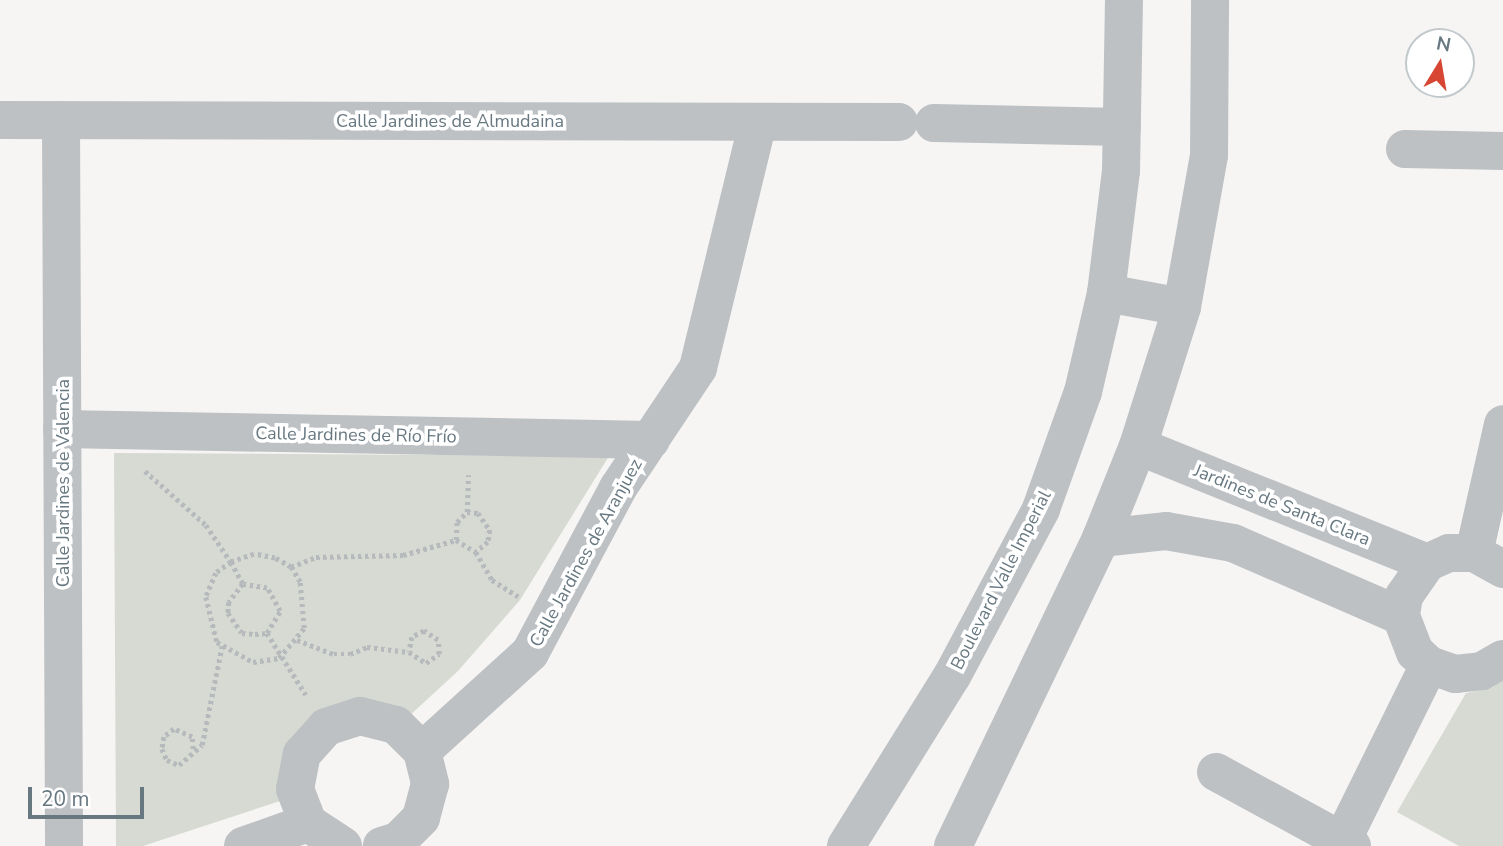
<!DOCTYPE html>
<html>
<head>
<meta charset="utf-8">
<style>
  body { margin:0 }
  #map { position:relative; width:1503px; height:846px; overflow:hidden; background:#f6f5f3; font-family:"Nunito Sans",sans-serif }
  div>[style] { position:absolute }
  .green>* { inset:0; background:#d6dad2 }
  .path>* { height:4.5px; margin-top:-2.25px; transform-origin:0; background:repeating-linear-gradient(90deg,#b7babc 0 3.5px,transparent 0 7px) }
  .minor>* { height:38px; margin:-19px; padding:0 19px; transform-origin:19px; border-radius:19px; background:#bdc1c4 }
  span { translate:-50% -50%; white-space:nowrap; text-align:center; line-height:1.15; -webkit-text-stroke:7px #fff; paint-order:stroke }
  .street-label { font-size:18px; color:#677881 }
  .north { position:absolute; left:1405px; top:28px; width:70px; height:70px; box-sizing:border-box; background:#fff; border:2px solid #c2c9cd; border-radius:50%; rotate:11deg; font-size:19px; font-weight:700; line-height:28px; text-align:center; color:#677881 }
  .north::after { content:''; display:block; margin:auto; width:24px; height:32px; background:#d74632; clip-path:polygon(50% 0,100% 100%,50% 72%,0 100%) }
  .scale { position:absolute; left:28px; top:787px; width:116px; height:32px; box-sizing:border-box; border:4px solid #677881; border-top:0; padding-left:9px; font-size:21px; line-height:24px; white-space:nowrap; color:#677881; -webkit-text-stroke:5px #fff; paint-order:stroke }
</style>
</head>
<body>
<div id="map">
  <div class="green">
    <div style="clip-path:polygon(114px 453px,609px 456px,520px 600px,458px 671px,407px 718px,367px 703px,280px 801px,143px 846px,116px 846px)"></div>
    <div style="clip-path:polygon(1503px 679px,1503px 846px,1459px 846px,1397px 812px,1466px 693px,1492px 688px)"></div>
  </div>
  <div class="path">
    <div style="left:145px;top:471px;width:81px;rotate:41.5deg"></div>
    <div style="left:206px;top:525px;width:45px;rotate:56deg"></div>
    <div style="left:231px;top:562px;width:19px;rotate:144deg"></div>
    <div style="left:216px;top:573px;width:26px;rotate:113deg"></div>
    <div style="left:206px;top:597px;width:46px;rotate:76.3deg"></div>
    <div style="left:217px;top:642px;width:41px;rotate:29.1deg"></div>
    <div style="left:253px;top:662px;width:26px;rotate:-9deg"></div>
    <div style="left:279px;top:658px;width:39px;rotate:-50deg"></div>
    <div style="left:304px;top:628px;width:46px;rotate:-95deg"></div>
    <div style="left:300px;top:582px;width:17px;rotate:-121deg"></div>
    <div style="left:291px;top:567px;width:18px;rotate:-151deg"></div>
    <div style="left:275px;top:558px;width:21px;rotate:-169deg"></div>
    <div style="left:254px;top:554px;width:24px;rotate:161deg"></div>
    <div style="left:231px;top:562px;width:25px;rotate:61deg"></div>
    <div style="left:243px;top:584px;width:23px;rotate:128deg"></div>
    <div style="left:229px;top:602px;width:11px;rotate:95deg"></div>
    <div style="left:228px;top:613px;width:24px;rotate:55deg"></div>
    <div style="left:242px;top:633px;width:13px;rotate:4deg"></div>
    <div style="left:255px;top:634px;width:12px;rotate:-5deg"></div>
    <div style="left:267px;top:633px;width:26px;rotate:-59deg"></div>
    <div style="left:280px;top:611px;width:26px;rotate:-119deg"></div>
    <div style="left:267px;top:588px;width:24px;rotate:-171deg"></div>
    <div style="left:467px;top:512px;width:11px;rotate:5deg"></div>
    <div style="left:478px;top:513px;width:21px;rotate:55deg"></div>
    <div style="left:490px;top:530px;width:12px;rotate:99deg"></div>
    <div style="left:488px;top:542px;width:16px;rotate:140deg"></div>
    <div style="left:456px;top:540px;width:23px;rotate:31deg"></div>
    <div style="left:476px;top:552px;width:32px;rotate:60deg"></div>
    <div style="left:492px;top:580px;width:31px;rotate:32deg"></div>
    <div style="left:291px;top:567px;width:27px;rotate:-22deg"></div>
    <div style="left:316px;top:557px;width:87px;rotate:-1.3deg"></div>
    <div style="left:403px;top:555px;width:55px;rotate:-15.8deg"></div>
    <div style="left:456px;top:540px;width:18px;rotate:-87deg"></div>
    <div style="left:457px;top:522px;width:14px;rotate:-45deg"></div>
    <div style="left:467px;top:512px;width:37px;rotate:-88deg"></div>
    <div style="left:267px;top:633px;width:73px;rotate:57.8deg"></div>
    <div style="left:297px;top:640px;width:40px;rotate:21deg"></div>
    <div style="left:334px;top:654px;width:16px"></div>
    <div style="left:350px;top:654px;width:18px;rotate:-22deg"></div>
    <div style="left:367px;top:647px;width:42px;rotate:6.8deg"></div>
    <div style="left:409px;top:652px;width:20px;rotate:33deg"></div>
    <div style="left:426px;top:663px;width:16px;rotate:-35deg"></div>
    <div style="left:439px;top:654px;width:14px;rotate:-94deg"></div>
    <div style="left:438px;top:640px;width:17px;rotate:-147deg"></div>
    <div style="left:424px;top:631px;width:13px;rotate:153deg"></div>
    <div style="left:412px;top:637px;width:15px;rotate:101deg"></div>
    <div style="left:193px;top:749px;width:12px;rotate:-95deg"></div>
    <div style="left:192px;top:737px;width:20px;rotate:-156deg"></div>
    <div style="left:174px;top:729px;width:13px;rotate:141deg"></div>
    <div style="left:164px;top:737px;width:12px;rotate:99deg"></div>
    <div style="left:162px;top:749px;width:12px;rotate:66deg"></div>
    <div style="left:167px;top:760px;width:13px;rotate:23deg"></div>
    <div style="left:179px;top:765px;width:30px;rotate:-41deg"></div>
    <div style="left:202px;top:745px;width:101px;rotate:-78.6deg"></div>
  </div>
  <div class="minor">
    <div style="left:0;top:120px;width:899px;rotate:0.13deg"></div>
    <div style="left:61px;top:120px;width:726px;rotate:89.76deg"></div>
    <div style="left:934px;top:123px;width:188px;rotate:1.2deg"></div>
    <div style="left:1405px;top:149px;width:98px;rotate:1.2deg"></div>
    <div style="left:1106px;top:293px;width:77px;rotate:10.4deg"></div>
    <div style="left:62px;top:429px;width:589px;rotate:1.07deg"></div>
    <div style="left:1138px;top:446px;width:312px;rotate:22deg"></div>
    <div style="left:1101px;top:538px;width:65px;rotate:-6.1deg"></div>
    <div style="left:1166px;top:531px;width:68px;rotate:10.2deg"></div>
    <div style="left:1233px;top:543px;width:183px;rotate:23.5deg"></div>
    <div style="left:1474px;top:553px;width:132px;rotate:-77.3deg"></div>
    <div style="left:1503px;top:569px;width:33px;rotate:-151deg"></div>
    <div style="left:1474px;top:553px;width:25px;rotate:180deg"></div>
    <div style="left:1449px;top:553px;width:24px;rotate:156deg"></div>
    <div style="left:1427px;top:563px;width:40px;rotate:124.9deg"></div>
    <div style="left:1404px;top:596px;width:20px;rotate:99deg"></div>
    <div style="left:1401px;top:616px;width:39px;rotate:69deg"></div>
    <div style="left:1415px;top:652px;width:19px;rotate:43deg"></div>
    <div style="left:1429px;top:665px;width:28px;rotate:19deg"></div>
    <div style="left:1455px;top:674px;width:27px;rotate:-6deg"></div>
    <div style="left:1482px;top:671px;width:24px;rotate:-30deg"></div>
    <div style="left:422px;top:751px;width:146px;rotate:-42.2deg"></div>
    <div style="left:530px;top:653px;width:187px;rotate:-61.9deg"></div>
    <div style="left:618px;top:488px;width:144px;rotate:-56.3deg"></div>
    <div style="left:698px;top:368px;width:253px;rotate:-76.3deg"></div>
    <div style="left:1216px;top:772px;width:155px;rotate:28.6deg"></div>
    <div style="left:1342px;top:841px;width:196px;rotate:-63.7deg"></div>
    <div style="left:243px;top:846px;width:69px;rotate:-19.5deg"></div>
    <div style="left:343px;top:846px;width:42px;rotate:-146.7deg"></div>
    <div style="left:308px;top:823px;width:36px;rotate:-111deg"></div>
    <div style="left:295px;top:789px;width:36px;rotate:-79deg"></div>
    <div style="left:302px;top:754px;width:36px;rotate:-48deg"></div>
    <div style="left:326px;top:727px;width:36px;rotate:-18deg"></div>
    <div style="left:360px;top:716px;width:37px;rotate:14deg"></div>
    <div style="left:396px;top:725px;width:37px;rotate:45deg"></div>
    <div style="left:422px;top:751px;width:34px;rotate:76deg"></div>
    <div style="left:430px;top:784px;width:35px;rotate:105deg"></div>
    <div style="left:421px;top:818px;width:33px;rotate:135deg"></div>
    <div style="left:398px;top:841px;width:17px;rotate:163deg"></div>
    <div style="left:846px;top:846px;width:200px;rotate:-58.1deg"></div>
    <div style="left:952px;top:676px;width:189px;rotate:-61.9deg"></div>
    <div style="left:1041px;top:509px;width:124px;rotate:-70.3deg"></div>
    <div style="left:1083px;top:392px;width:102px;rotate:-76.9deg"></div>
    <div style="left:1106px;top:293px;width:123px;rotate:-83deg"></div>
    <div style="left:1121px;top:171px;width:171px;rotate:-89deg"></div>
    <div style="left:953px;top:846px;width:342px;rotate:-64.3deg"></div>
    <div style="left:1101px;top:538px;width:99px;rotate:-68.1deg"></div>
    <div style="left:1138px;top:446px;width:146px;rotate:-72.4deg"></div>
    <div style="left:1182px;top:307px;width:154px;rotate:-79.9deg"></div>
    <div style="left:1209px;top:155px;width:155px;rotate:-89.6deg"></div>
  </div>
  <div class="street-label">
    <span style="left:450px;top:121px">Calle Jardines de Almudaina</span>
    <span style="left:356px;top:435px;rotate:1deg">Calle Jardines de Río Frío</span>
    <span style="left:63px;top:483px;rotate:-90deg">Calle Jardines de Valencia</span>
    <span style="left:1282px;top:505px;rotate:22deg">Jardines de Santa Clara</span>
    <span style="left:586px;top:553px;rotate:-61deg">Calle Jardines de Aranjuez</span>
    <span style="left:1001px;top:580px;rotate:-63deg">Boulevard Valle Imperial</span>
  </div>
  <div class="north">N</div>
  <div class="scale">20 m</div>
</div>
</body>
</html>
